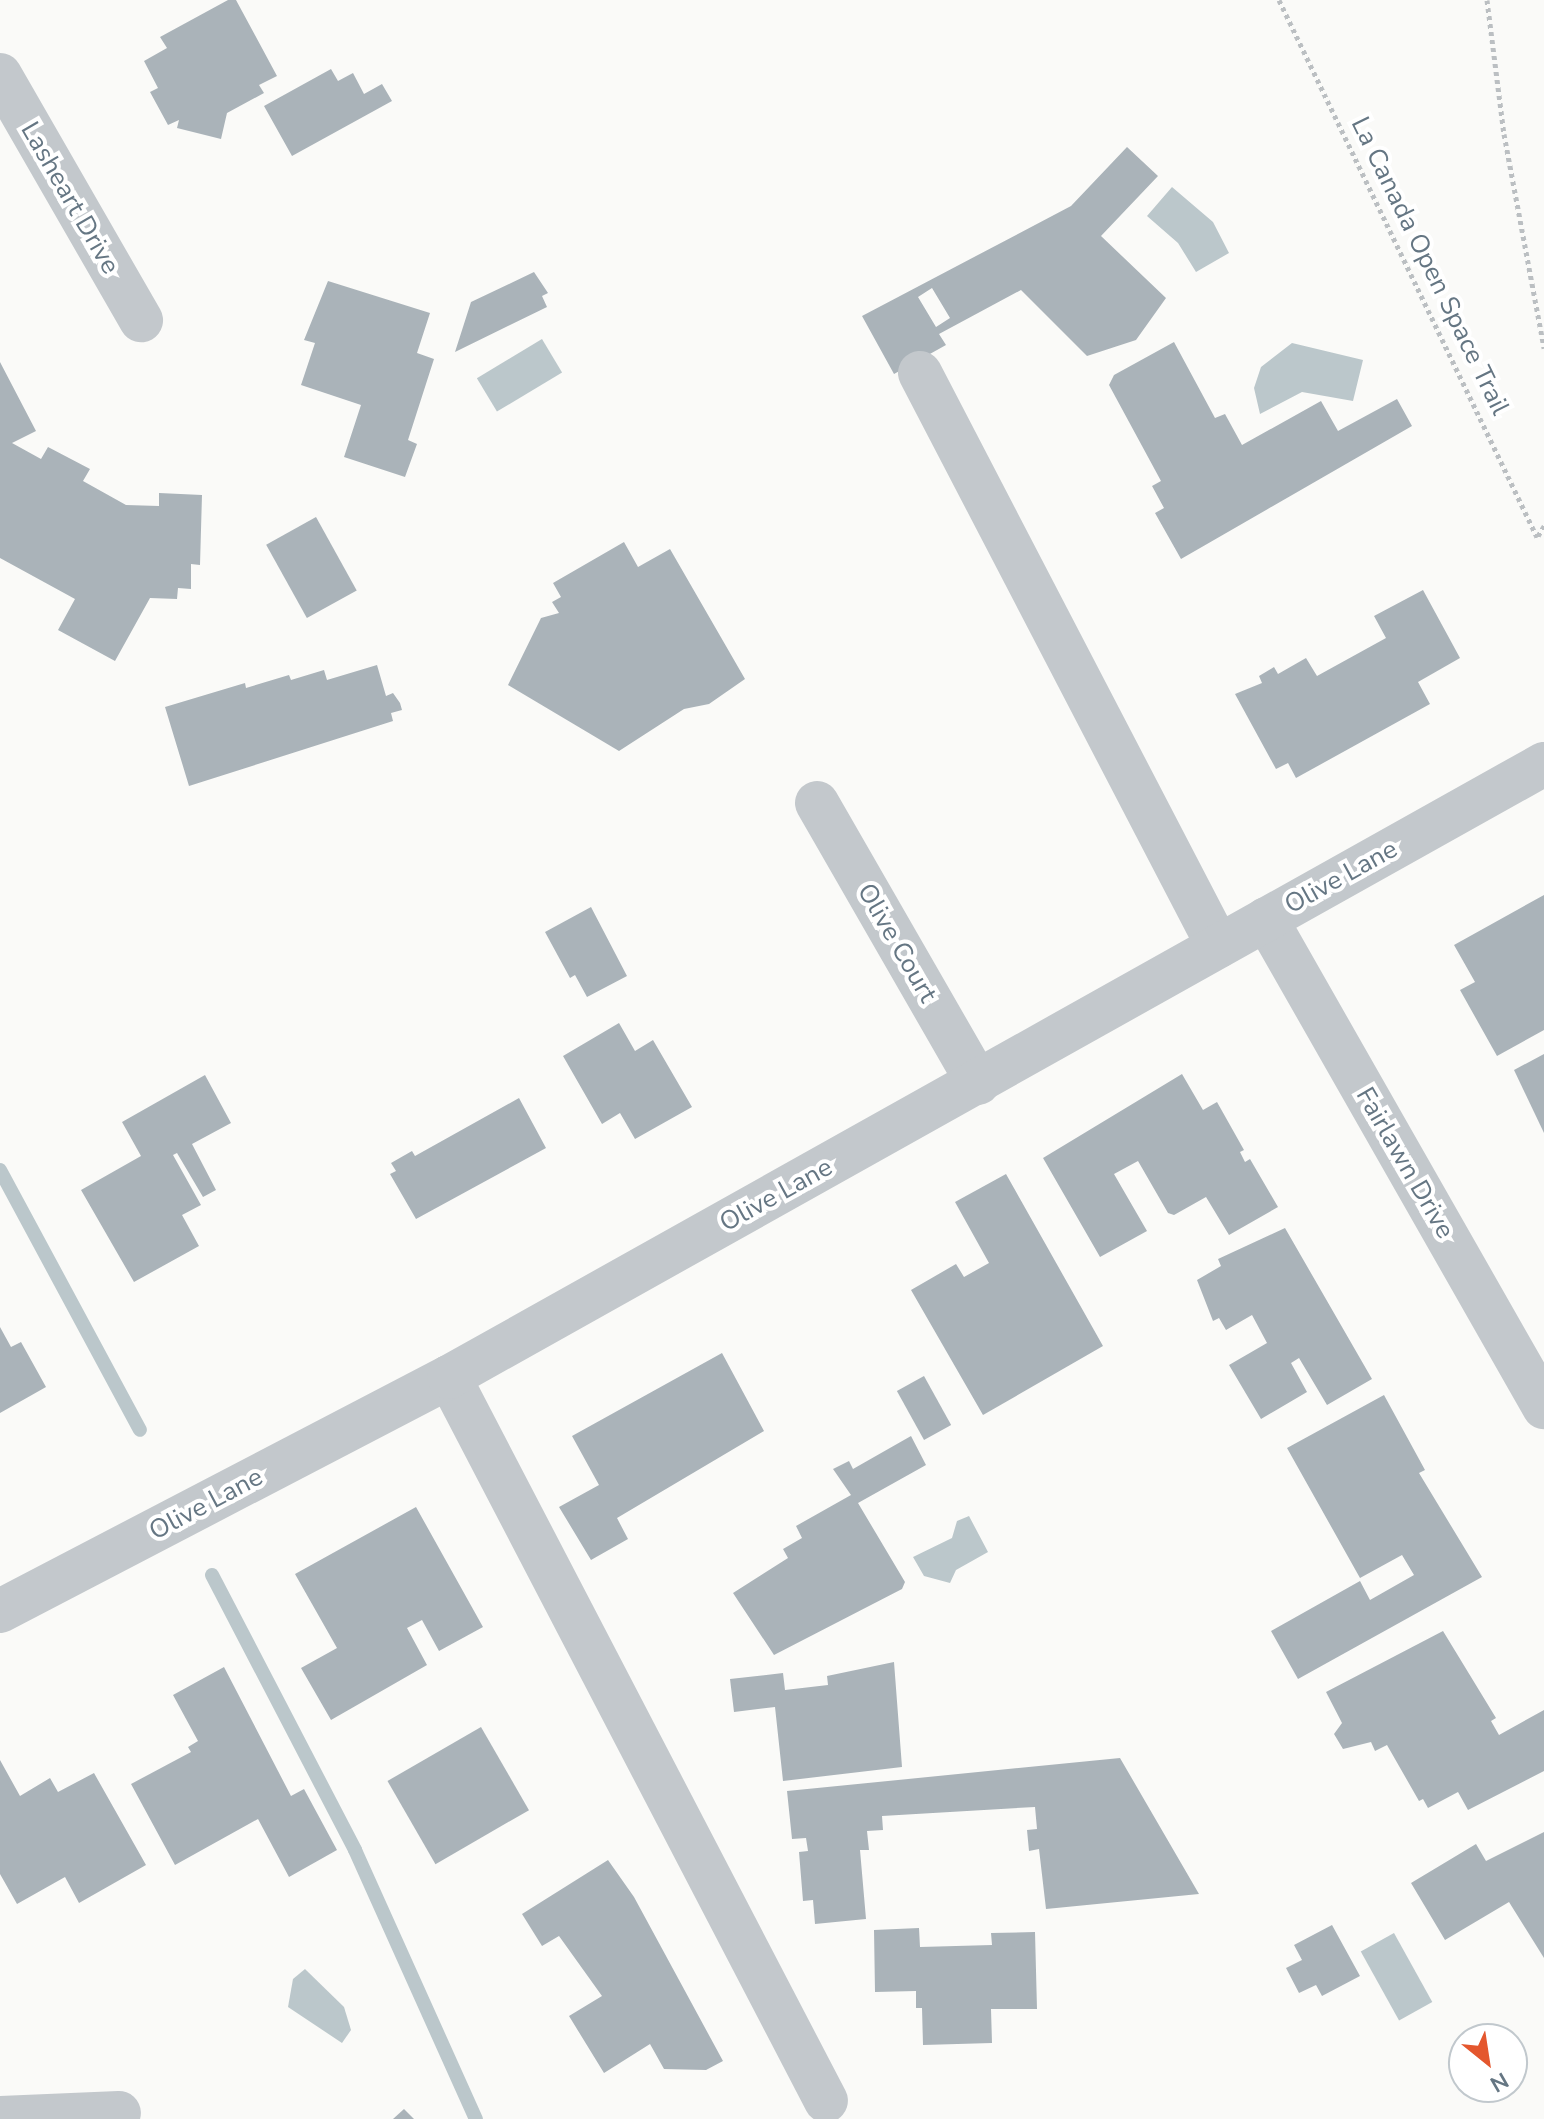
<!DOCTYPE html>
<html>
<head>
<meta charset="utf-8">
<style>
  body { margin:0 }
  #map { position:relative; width:1544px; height:2119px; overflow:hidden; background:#fafaf8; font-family:"Nunito Sans",sans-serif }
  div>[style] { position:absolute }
  .water>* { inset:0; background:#bbc7cb; transform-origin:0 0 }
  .stream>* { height:14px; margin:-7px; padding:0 7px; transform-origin:7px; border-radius:7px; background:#bbc7cb }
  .building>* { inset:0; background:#aab3b9; transform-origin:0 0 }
  .path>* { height:5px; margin-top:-2.5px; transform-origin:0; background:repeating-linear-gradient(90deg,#bbbfc2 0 4px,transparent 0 8px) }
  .minor>* { height:44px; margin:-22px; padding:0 22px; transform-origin:22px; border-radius:22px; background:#c3c8cc }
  span { translate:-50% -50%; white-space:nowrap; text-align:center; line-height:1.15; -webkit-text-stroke:8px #fff; paint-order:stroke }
  .street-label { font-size:26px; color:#657683 }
  .north { position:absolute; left:1448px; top:2023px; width:80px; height:80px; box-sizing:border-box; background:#fff; border:2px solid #c1c8cd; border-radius:50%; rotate:150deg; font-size:22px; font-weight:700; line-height:32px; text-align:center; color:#657683 }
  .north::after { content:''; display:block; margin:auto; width:28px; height:36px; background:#e4572e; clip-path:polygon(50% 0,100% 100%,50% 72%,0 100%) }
</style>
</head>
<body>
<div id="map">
  <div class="water">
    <div style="clip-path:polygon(1172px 187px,1213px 222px,1229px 253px,1196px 272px,1178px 243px,1147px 216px)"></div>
    <div style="left:542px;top:339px;width:39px;height:76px;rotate:59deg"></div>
    <div style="clip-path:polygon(1292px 343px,1363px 360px,1353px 401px,1302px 392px,1260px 414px,1254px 388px,1261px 367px)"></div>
    <div style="clip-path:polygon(969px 1516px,988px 1552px,956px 1570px,950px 1583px,924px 1576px,913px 1557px,952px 1538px,957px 1521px)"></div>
    <div style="left:1394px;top:1933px;width:79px;height:38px;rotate:61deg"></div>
    <div style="clip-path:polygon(305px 1969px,344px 2007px,351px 2030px,342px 2043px,288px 2007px,293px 1979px)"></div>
  </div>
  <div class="stream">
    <div style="left:0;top:1170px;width:295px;rotate:61.7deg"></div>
    <div style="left:212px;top:1575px;width:310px;rotate:62.5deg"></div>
    <div style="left:355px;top:1850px;width:295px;rotate:65.8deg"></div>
  </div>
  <div class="building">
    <div style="clip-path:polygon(228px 0,236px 0,277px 76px,259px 85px,264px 93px,227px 113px,221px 139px,177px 128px,179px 120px,168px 125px,150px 92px,158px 88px,144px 61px,167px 48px,160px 37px)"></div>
    <div style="clip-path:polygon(331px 69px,338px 81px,353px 73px,364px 94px,382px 84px,392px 101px,292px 156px,264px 106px)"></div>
    <div style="clip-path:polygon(evenodd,1127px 147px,1158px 176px,1101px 236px,1166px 298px,1136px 340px,1087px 356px,1021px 290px,939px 334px,946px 345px,894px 374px,862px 316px,1071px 206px,1127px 147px,932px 288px,950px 318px,936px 327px,918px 297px,932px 288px)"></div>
    <div style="clip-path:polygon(534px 272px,548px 293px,542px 296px,547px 307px,455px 352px,471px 302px)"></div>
    <div style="clip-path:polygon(328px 281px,430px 313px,417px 353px,434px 359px,408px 440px,417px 444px,405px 477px,344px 457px,361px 405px,301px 385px,315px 343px,304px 340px)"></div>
    <div style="clip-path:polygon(1174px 342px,1215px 418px,1225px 414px,1242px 445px,1321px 401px,1338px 431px,1397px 399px,1412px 426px,1181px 559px,1155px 513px,1164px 508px,1152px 486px,1161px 481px,1109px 385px,1114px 375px)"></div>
    <div style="clip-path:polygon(0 362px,36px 431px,12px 443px,41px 459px,48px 447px,90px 469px,83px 481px,126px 505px,159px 506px,159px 493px,202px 495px,200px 565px,191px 564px,191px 589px,178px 588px,177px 599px,150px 598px,115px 661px,58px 630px,75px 599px,0 558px)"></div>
    <div style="left:316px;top:517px;width:84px;height:57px;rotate:61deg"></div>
    <div style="clip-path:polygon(624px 542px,638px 567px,670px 549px,745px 679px,709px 704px,684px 709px,619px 751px,508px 685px,541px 618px,559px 613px,552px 602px,561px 597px,553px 583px)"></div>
    <div style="clip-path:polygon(1423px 590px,1460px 658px,1418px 682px,1430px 704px,1296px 778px,1288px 763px,1276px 769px,1235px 694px,1262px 683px,1259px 676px,1274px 667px,1278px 674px,1306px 658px,1317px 676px,1386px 638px,1374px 616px)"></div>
    <div style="clip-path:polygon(377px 665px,386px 696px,393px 693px,400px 703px,402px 710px,391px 713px,393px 721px,189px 786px,165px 707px,245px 683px,246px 688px,289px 675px,291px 680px,324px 670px,327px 680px)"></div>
    <div style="clip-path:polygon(1544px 895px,1544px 1030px,1497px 1056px,1460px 990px,1475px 982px,1454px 945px)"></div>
    <div style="clip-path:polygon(591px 907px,627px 976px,587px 997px,575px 975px,570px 978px,545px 932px)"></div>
    <div style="clip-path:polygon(619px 1023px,635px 1051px,653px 1040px,692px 1107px,635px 1139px,620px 1113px,602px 1124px,563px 1056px)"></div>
    <div style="clip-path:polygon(1544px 1054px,1544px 1133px,1514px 1070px)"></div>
    <div style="clip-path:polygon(1182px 1074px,1203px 1110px,1217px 1102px,1244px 1150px,1240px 1152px,1245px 1162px,1250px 1159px,1278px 1207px,1229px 1235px,1206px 1197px,1174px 1215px,1168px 1213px,1138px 1161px,1114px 1174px,1147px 1231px,1100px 1257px,1043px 1158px)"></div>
    <div style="clip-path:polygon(205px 1075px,231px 1123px,192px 1144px,216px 1190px,203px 1197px,177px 1153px,173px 1155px,201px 1205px,182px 1215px,199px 1246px,134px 1282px,81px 1190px,141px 1156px,122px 1122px)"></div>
    <div style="clip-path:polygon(519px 1098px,546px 1148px,416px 1219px,390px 1174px,396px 1171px,391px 1163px,412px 1151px,415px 1156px)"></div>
    <div style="clip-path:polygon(1006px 1174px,1103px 1346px,983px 1415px,911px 1290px,956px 1264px,964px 1277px,989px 1263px,955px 1202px)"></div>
    <div style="clip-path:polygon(1285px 1228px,1372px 1379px,1327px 1405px,1299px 1358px,1291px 1363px,1307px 1392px,1261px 1419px,1229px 1365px,1267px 1343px,1252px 1315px,1226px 1330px,1219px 1318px,1213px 1321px,1197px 1280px,1221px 1266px,1218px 1259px)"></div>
    <div style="clip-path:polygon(0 1327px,11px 1347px,21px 1342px,46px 1387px,0 1413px)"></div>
    <div style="clip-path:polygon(722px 1353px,764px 1431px,617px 1518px,628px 1539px,591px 1560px,559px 1507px,599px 1485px,572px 1436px)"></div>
    <div style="left:924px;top:1376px;width:56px;height:31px;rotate:61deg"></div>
    <div style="clip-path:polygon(1384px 1395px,1425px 1470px,1419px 1473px,1482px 1577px,1298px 1679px,1271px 1631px,1360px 1581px,1370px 1600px,1414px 1575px,1402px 1555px,1360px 1578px,1287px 1448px)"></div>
    <div style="clip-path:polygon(911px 1436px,926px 1465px,858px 1503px,905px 1582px,902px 1589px,774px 1655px,733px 1593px,788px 1558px,783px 1549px,802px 1538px,796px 1526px,851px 1495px,833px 1469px,849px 1461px,853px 1469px)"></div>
    <div style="clip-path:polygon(416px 1507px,483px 1627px,439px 1651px,422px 1620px,407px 1628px,427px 1665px,331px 1720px,301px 1668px,337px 1648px,295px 1574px)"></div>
    <div style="clip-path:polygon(1443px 1631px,1496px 1718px,1491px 1721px,1499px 1735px,1544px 1710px,1544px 1771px,1468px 1810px,1458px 1792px,1428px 1808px,1423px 1799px,1419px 1801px,1387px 1745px,1375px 1751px,1371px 1742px,1343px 1749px,1334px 1734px,1342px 1723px,1326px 1692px)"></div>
    <div style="clip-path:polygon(894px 1662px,902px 1767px,783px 1781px,775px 1707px,734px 1712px,730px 1679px,783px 1673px,785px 1690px,828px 1685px,827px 1676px)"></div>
    <div style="clip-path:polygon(224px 1667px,291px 1796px,304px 1789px,337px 1850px,289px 1877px,258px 1819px,175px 1865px,131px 1784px,191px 1752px,188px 1747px,198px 1741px,173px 1695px)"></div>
    <div style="left:481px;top:1727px;width:96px;height:108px;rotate:60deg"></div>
    <div style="clip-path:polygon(1120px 1758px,1199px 1894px,1046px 1909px,1039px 1849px,1029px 1851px,1027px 1830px,1037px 1829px,1035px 1807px,882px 1816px,883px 1830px,867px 1831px,869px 1850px,860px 1850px,866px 1919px,815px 1924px,813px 1900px,803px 1901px,799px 1852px,808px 1851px,806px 1838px,792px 1839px,787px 1791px)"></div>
    <div style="clip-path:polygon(0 1760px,20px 1796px,50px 1778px,58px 1792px,94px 1773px,146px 1865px,79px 1903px,65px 1877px,17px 1904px,0 1874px)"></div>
    <div style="clip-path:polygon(1544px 1832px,1544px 1958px,1509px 1902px,1445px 1940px,1411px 1883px,1476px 1844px,1486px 1861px)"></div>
    <div style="clip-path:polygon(608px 1860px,634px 1897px,723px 2061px,706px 2070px,664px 2069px,650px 2044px,604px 2073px,569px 2016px,602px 1996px,559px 1936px,542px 1946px,522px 1914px)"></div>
    <div style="clip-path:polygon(1332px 1925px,1360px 1976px,1322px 1996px,1316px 1985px,1299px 1993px,1286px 1968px,1302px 1960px,1294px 1945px)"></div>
    <div style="clip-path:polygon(919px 1928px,920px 1947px,992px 1945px,991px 1933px,1035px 1932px,1037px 2009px,991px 2009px,992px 2043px,923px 2045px,922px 2008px,916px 2008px,916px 1991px,875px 1992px,874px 1930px)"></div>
    <div style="clip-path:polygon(404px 2109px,414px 2119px,393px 2119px)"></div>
  </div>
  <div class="path">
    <div style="left:1279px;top:0;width:596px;rotate:64.34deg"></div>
    <div style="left:1487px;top:0;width:135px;rotate:82.8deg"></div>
    <div style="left:1504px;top:134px;width:218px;rotate:79.4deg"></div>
    <div style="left:1538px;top:536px;width:12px;rotate:-59deg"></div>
  </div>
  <div class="minor">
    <div style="left:0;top:75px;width:283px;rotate:60.1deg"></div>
    <div style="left:920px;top:373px;width:646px;rotate:62.52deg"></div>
    <div style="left:817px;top:803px;width:323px;rotate:60.1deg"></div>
    <div style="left:1266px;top:919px;width:562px;rotate:60.33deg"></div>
    <div style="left:449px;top:1377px;width:816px;rotate:62.49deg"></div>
    <div style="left:0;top:1611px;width:506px;rotate:-27.53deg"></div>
    <div style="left:449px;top:1377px;width:1255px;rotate:-29.24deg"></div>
    <div style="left:0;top:2118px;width:119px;rotate:-2.4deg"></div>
  </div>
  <div class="street-label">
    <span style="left:70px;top:198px;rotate:60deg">Lasheart Drive</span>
    <span style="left:1430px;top:266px;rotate:64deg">La Canada Open Space Trail</span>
    <span style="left:1341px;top:877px;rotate:-29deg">Olive Lane</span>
    <span style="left:897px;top:943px;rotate:60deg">Olive Court</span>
    <span style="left:1405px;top:1163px;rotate:60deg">Fairlawn Drive</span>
    <span style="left:776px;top:1195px;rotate:-29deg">Olive Lane</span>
    <span style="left:206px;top:1504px;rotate:-28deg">Olive Lane</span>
  </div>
  <div class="north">N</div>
</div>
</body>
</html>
